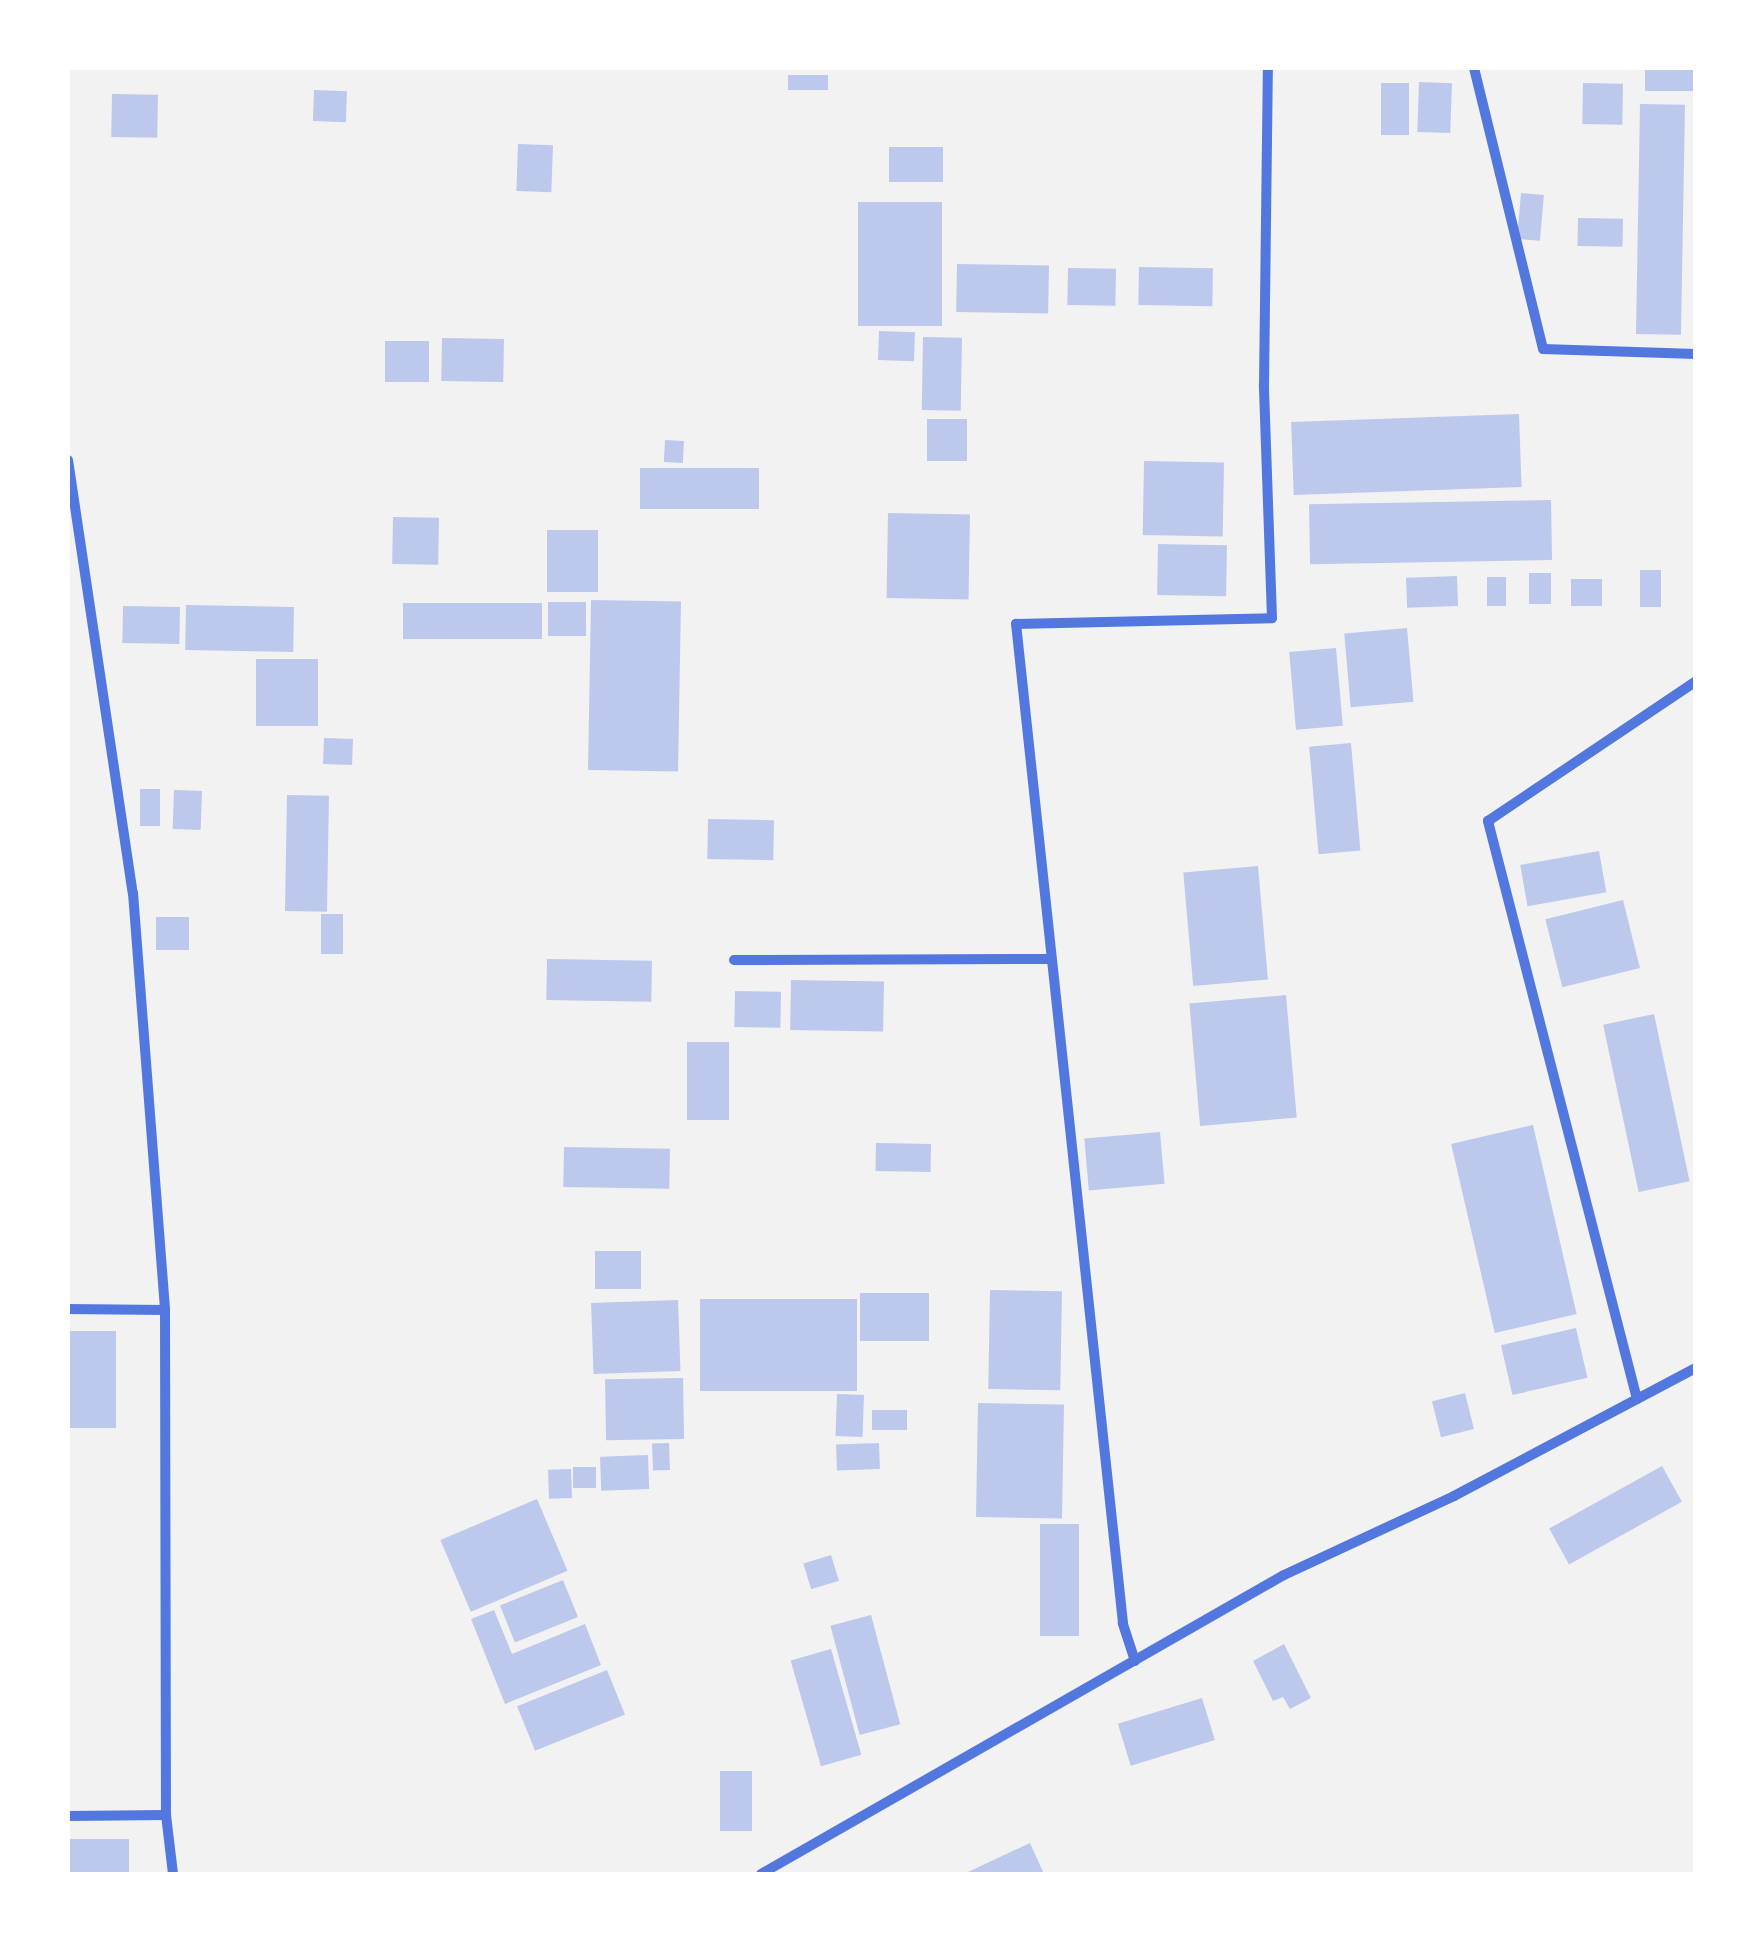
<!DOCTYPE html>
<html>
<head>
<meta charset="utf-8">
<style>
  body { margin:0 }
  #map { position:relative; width:1763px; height:1942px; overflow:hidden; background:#f2f2f2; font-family:"Source Sans 3",sans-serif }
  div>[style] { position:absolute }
  .building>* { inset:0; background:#bdc9ec; transform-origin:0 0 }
  .minor>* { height:10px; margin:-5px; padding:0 5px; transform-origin:5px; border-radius:5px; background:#5277de }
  span { translate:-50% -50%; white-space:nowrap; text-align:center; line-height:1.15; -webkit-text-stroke:8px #fff; paint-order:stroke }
  .frame { position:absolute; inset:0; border:70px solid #fff; pointer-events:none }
</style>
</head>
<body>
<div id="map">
  <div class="building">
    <div style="left:1645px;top:68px;width:51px;height:23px"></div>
    <div style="left:788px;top:75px;width:40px;height:15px"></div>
    <div style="left:1419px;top:82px;width:33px;height:50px;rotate:2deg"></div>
    <div style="left:1381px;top:83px;width:28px;height:52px"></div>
    <div style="left:1583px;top:83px;width:40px;height:41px;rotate:1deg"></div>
    <div style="left:314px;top:90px;width:33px;height:31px;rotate:2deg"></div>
    <div style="left:112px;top:94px;width:46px;height:43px;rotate:1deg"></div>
    <div style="left:1640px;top:104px;width:45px;height:230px;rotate:1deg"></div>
    <div style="left:518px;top:144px;width:35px;height:47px;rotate:2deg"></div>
    <div style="left:889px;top:147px;width:54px;height:35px"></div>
    <div style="left:1521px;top:193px;width:23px;height:46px;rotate:5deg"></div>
    <div style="left:858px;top:202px;width:84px;height:124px"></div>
    <div style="left:1578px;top:218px;width:45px;height:28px;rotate:1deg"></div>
    <div style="left:957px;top:264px;width:92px;height:48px;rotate:1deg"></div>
    <div style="left:1139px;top:267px;width:74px;height:38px;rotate:1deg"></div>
    <div style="left:1068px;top:268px;width:48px;height:37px;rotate:1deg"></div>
    <div style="left:879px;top:331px;width:36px;height:29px;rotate:2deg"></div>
    <div style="left:923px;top:337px;width:39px;height:73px;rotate:1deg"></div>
    <div style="left:442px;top:338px;width:62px;height:43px;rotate:1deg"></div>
    <div style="left:385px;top:341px;width:44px;height:41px"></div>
    <div style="left:1519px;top:414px;width:73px;height:228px;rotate:88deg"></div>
    <div style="left:927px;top:419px;width:40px;height:42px"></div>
    <div style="left:665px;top:440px;width:19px;height:22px;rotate:3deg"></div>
    <div style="left:1144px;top:461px;width:80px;height:74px;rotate:1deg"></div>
    <div style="left:640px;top:468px;width:119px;height:41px"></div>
    <div style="left:1551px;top:500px;width:60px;height:242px;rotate:89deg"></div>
    <div style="left:888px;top:513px;width:82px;height:85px;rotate:1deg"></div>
    <div style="left:393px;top:517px;width:46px;height:47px;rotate:1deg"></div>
    <div style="left:547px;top:530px;width:51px;height:62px"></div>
    <div style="left:1158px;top:544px;width:69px;height:51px;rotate:1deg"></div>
    <div style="left:1640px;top:570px;width:21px;height:37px"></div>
    <div style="left:1551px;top:573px;width:31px;height:22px;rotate:90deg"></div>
    <div style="left:1457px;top:576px;width:30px;height:51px;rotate:88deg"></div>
    <div style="left:1487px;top:577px;width:19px;height:29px"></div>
    <div style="left:1571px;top:579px;width:31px;height:27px"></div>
    <div style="left:591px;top:600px;width:90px;height:170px;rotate:1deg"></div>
    <div style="left:548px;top:602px;width:38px;height:34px"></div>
    <div style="left:403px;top:603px;width:139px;height:36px"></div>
    <div style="left:186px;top:605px;width:108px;height:45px;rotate:1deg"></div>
    <div style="left:123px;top:606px;width:57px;height:37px;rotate:1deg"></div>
    <div style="left:1407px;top:628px;width:74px;height:63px;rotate:85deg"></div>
    <div style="left:1336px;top:648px;width:78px;height:47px;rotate:85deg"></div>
    <div style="left:256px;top:659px;width:62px;height:67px"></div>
    <div style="left:324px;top:738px;width:29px;height:26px;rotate:2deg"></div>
    <div style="left:1351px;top:743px;width:108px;height:42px;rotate:85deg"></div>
    <div style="left:140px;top:789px;width:20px;height:37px"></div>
    <div style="left:174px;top:790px;width:28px;height:39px;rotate:2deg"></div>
    <div style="left:287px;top:795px;width:42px;height:116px;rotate:1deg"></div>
    <div style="left:708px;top:819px;width:66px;height:40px;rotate:1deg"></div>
    <div style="left:1599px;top:851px;width:42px;height:80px;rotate:80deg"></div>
    <div style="left:1258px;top:866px;width:114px;height:75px;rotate:85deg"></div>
    <div style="left:1623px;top:900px;width:70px;height:80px;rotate:76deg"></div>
    <div style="left:321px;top:914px;width:22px;height:40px"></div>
    <div style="left:156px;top:917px;width:33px;height:33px"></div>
    <div style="left:547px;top:959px;width:105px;height:41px;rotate:1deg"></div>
    <div style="left:791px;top:980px;width:93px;height:50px;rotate:1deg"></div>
    <div style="left:735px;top:991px;width:46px;height:36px;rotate:1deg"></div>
    <div style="left:1286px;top:995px;width:123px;height:97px;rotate:85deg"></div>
    <div style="left:1654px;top:1014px;width:171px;height:52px;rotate:78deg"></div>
    <div style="left:687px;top:1042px;width:42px;height:78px"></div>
    <div style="left:1533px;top:1125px;width:194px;height:84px;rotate:77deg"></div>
    <div style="left:1160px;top:1132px;width:52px;height:76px;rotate:85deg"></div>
    <div style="left:876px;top:1143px;width:55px;height:28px;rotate:1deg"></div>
    <div style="left:564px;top:1147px;width:106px;height:40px;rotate:1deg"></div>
    <div style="left:641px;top:1251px;width:38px;height:46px;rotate:90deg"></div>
    <div style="left:990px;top:1290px;width:72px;height:99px;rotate:1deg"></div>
    <div style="left:860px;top:1293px;width:69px;height:48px"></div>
    <div style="left:700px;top:1299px;width:157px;height:92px"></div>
    <div style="left:678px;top:1300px;width:71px;height:87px;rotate:88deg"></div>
    <div style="left:1576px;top:1328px;width:51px;height:77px;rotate:77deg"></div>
    <div style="left:68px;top:1331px;width:48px;height:97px"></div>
    <div style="left:683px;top:1378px;width:61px;height:78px;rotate:89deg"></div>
    <div style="left:1465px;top:1393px;width:37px;height:34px;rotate:76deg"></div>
    <div style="left:837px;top:1394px;width:27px;height:42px;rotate:2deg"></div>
    <div style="left:978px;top:1403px;width:86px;height:114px;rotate:1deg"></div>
    <div style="left:872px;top:1410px;width:35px;height:20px"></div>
    <div style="left:669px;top:1443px;width:27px;height:17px;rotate:88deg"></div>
    <div style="left:879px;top:1443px;width:26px;height:43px;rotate:88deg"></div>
    <div style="left:648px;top:1455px;width:34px;height:48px;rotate:88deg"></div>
    <div style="left:1662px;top:1466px;width:41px;height:129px;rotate:61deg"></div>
    <div style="left:573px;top:1467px;width:23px;height:21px"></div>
    <div style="left:571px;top:1469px;width:29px;height:23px;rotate:88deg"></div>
    <div style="left:537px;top:1499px;width:78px;height:105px;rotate:67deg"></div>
    <div style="left:1040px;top:1524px;width:39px;height:112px"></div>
    <div style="left:831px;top:1555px;width:27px;height:29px;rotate:73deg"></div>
    <div style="left:563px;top:1580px;width:40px;height:68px;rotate:68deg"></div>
    <div style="clip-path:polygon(494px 1610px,512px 1654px,585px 1624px,601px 1665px,505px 1704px,471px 1619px)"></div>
    <div style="left:871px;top:1615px;width:113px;height:42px;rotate:75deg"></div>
    <div style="clip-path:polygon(1284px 1644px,1311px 1698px,1290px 1709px,1283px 1697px,1273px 1701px,1253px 1661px)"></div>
    <div style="left:831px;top:1649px;width:110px;height:42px;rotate:74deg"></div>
    <div style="left:607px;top:1670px;width:48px;height:97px;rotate:68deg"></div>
    <div style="left:1202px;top:1698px;width:44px;height:88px;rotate:73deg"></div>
    <div style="left:720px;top:1771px;width:32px;height:60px"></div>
    <div style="left:68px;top:1839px;width:61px;height:35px"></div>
    <div style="clip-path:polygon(1030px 1843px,1044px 1874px,969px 1874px,968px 1872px)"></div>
  </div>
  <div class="minor">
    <div style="left:1474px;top:68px;width:289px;rotate:76.2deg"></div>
    <div style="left:1543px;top:349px;width:153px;rotate:1.9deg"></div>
    <div style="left:68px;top:460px;width:438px;rotate:81.5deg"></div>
    <div style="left:133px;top:893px;width:418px;rotate:85.6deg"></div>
    <div style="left:165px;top:1310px;width:505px;rotate:89.89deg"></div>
    <div style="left:166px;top:1815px;width:59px;rotate:83.2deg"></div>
    <div style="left:734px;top:960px;width:317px;rotate:-0.2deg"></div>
    <div style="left:68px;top:1309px;width:97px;rotate:0.6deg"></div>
    <div style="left:1637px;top:1399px;width:597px;rotate:-104.46deg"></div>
    <div style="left:1488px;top:821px;width:251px;rotate:-33.9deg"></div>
    <div style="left:1135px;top:1661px;width:40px;rotate:-108deg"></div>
    <div style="left:1123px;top:1623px;width:1005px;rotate:-96.11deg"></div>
    <div style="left:1016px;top:624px;width:256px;rotate:-1.3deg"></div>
    <div style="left:1272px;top:618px;width:233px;rotate:-92deg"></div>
    <div style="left:1264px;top:385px;width:317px;rotate:-89.3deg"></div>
    <div style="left:68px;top:1816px;width:98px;rotate:-0.6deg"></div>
    <div style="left:761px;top:1874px;width:602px;rotate:-29.76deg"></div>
    <div style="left:1284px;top:1575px;width:187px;rotate:-24.9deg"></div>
    <div style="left:1454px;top:1496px;width:274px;rotate:-27.9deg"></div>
  </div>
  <div class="frame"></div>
</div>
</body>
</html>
